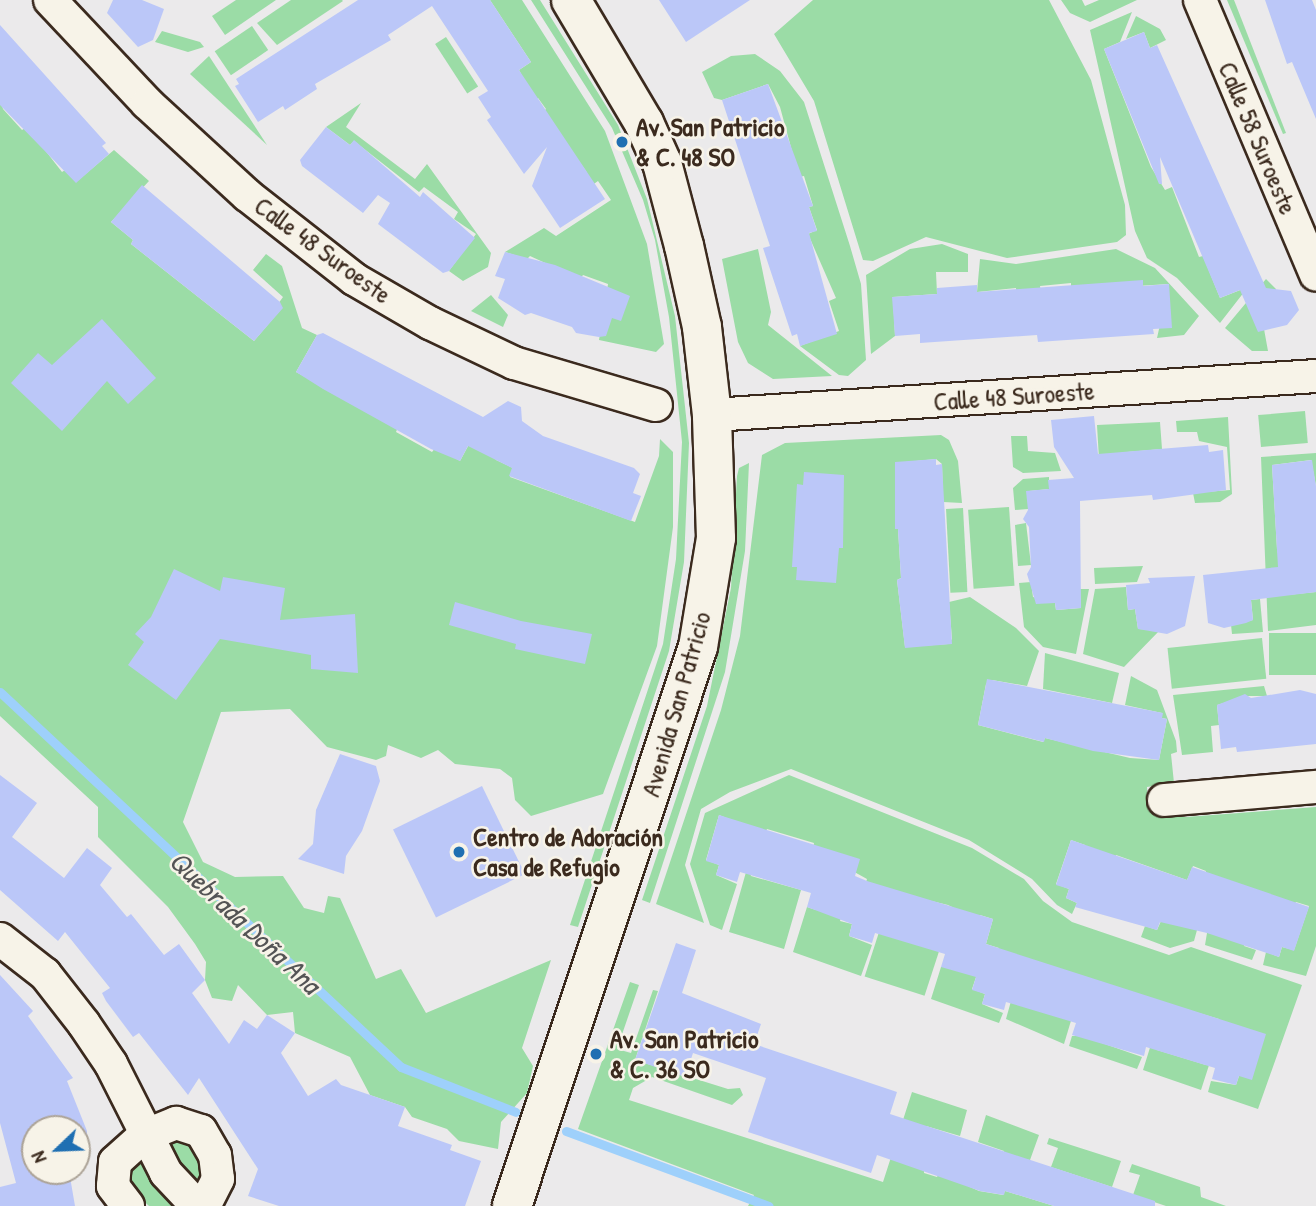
<!DOCTYPE html>
<html>
<head>
<meta charset="utf-8">
<style>
  body { margin:0 }
  #map { position:relative; width:1316px; height:1206px; overflow:hidden; background:#ebeaeb; font-family:"Patrick Hand",sans-serif }
  div>[style] { position:absolute }
  .green>* { inset:0; background:#9bdca6; transform-origin:0 0 }
  .stream>* { height:9px; margin:-4.5px; padding:0 4.5px; transform-origin:4.5px; border-radius:4.5px; background:#9ed0fb }
  .building>* { inset:0; background:#bbc7f8; transform-origin:0 0 }
  .roads { filter:drop-shadow(2px 0 #3b2a1e) drop-shadow(-2px 0 #3b2a1e) drop-shadow(0 2px #3b2a1e) drop-shadow(0 -2px #3b2a1e) }
  .street>* { height:32px; margin:-16px; padding:0 16px; transform-origin:16px; border-radius:16px; background:#f7f3e8 }
  .secondary>* { height:38px; margin:-19px; padding:0 19px; transform-origin:19px; border-radius:19px; background:#f7f3e8 }
  .dots>* { width:19px; height:19px; translate:-50% -50%; box-sizing:border-box; border:4px solid #f7f3e8; border-radius:50% }
  span { translate:-50% -50%; white-space:nowrap; text-align:center; line-height:1.15; -webkit-text-stroke:5px #f7f3e8; paint-order:stroke }
  .poi-label { font-size:26px; color:#3b2a1e; font-weight:700 }
  .left { translate:0 -50%; text-align:left }
  .street-label { font-size:26px; color:#3b2a1e }
  .water-label { font-size:28px; color:#545455; font-style:italic }
  .north { position:absolute; left:21px; top:1115px; width:70px; height:70px; box-sizing:border-box; background:#f7f3e8; border:2px solid #aca397; border-radius:50%; rotate:247deg; font-size:19px; font-weight:700; line-height:28px; text-align:center; color:#3b2a1e }
  .north::after { content:''; display:block; margin:auto; width:24px; height:32px; background:#1f6fb2; clip-path:polygon(50% 0,100% 100%,50% 72%,0 100%) }
</style>
</head>
<body>
<div id="map">
  <div class="green">
    <div style="clip-path:polygon(236px 0,276px 0,225px 35px,212px 16px)"></div>
    <div style="clip-path:polygon(291px 0,342px 0,343px 1px,277px 45px,257px 23px)"></div>
    <div style="clip-path:polygon(490px 0,522px 0,605px 131px,647px 244px,664px 344px,656px 352px,599px 340px,608px 284px,583px 275px,580px 279px,530px 256px,527px 259px,505px 252px,544px 228px,556px 236px,611px 200px,598px 181px,591px 186px,586px 171px,543px 112px,546px 109px,538px 98px,534px 100px,519px 70px,531px 62px)"></div>
    <div style="clip-path:polygon(531px 0,540px 0,618px 125px,647px 199px,675px 316px,689px 443px,684px 562px,669px 651px,578px 927px,570px 925px,663px 644px,676px 559px,682px 442px,669px 317px,655px 240px,643px 200px,612px 128px)"></div>
    <div style="clip-path:polygon(813px 0,1049px 0,1091px 80px,1125px 205px,1126px 235px,1117px 242px,1007px 258px,926px 237px,873px 261px,863px 260px,814px 101px,774px 34px)"></div>
    <div style="clip-path:polygon(1061px 0,1082px 0,1085px 6px,1099px 0,1137px 0,1090px 22px,1070px 13px)"></div>
    <div style="clip-path:polygon(1227px 0,1234px 0,1286px 133px,1283px 134px)"></div>
    <div style="clip-path:polygon(1132px 12px,1120px 42px,1104px 49px,1151px 167px,1165px 190px,1172px 187px,1199px 257px,1203px 256px,1220px 298px,1248px 287px,1220px 323px,1177px 278px,1147px 258px,1135px 231px,1090px 30px)"></div>
    <div style="clip-path:polygon(1136px 16px,1160px 29px,1166px 40px,1150px 48px,1144px 32px,1126px 39px)"></div>
    <div style="left:252px;top:26px;width:29px;height:45px;rotate:56deg"></div>
    <div style="clip-path:polygon(162px 31px,200px 42px,204px 47px,188px 52px,155px 42px)"></div>
    <div style="left:446px;top:37px;width:59px;height:13px;rotate:57deg"></div>
    <div style="clip-path:polygon(755px 54px,780px 71px,804px 102px,850px 246px,861px 284px,866px 360px,848px 376px,839px 375px,800px 346px,839px 331px,829px 301px,836px 298px,808px 234px,817px 230px,809px 207px,813px 206px,804px 176px,799px 177px,780px 107px,768px 84px,722px 100px,714px 98px,702px 72px,731px 56px)"></div>
    <div style="clip-path:polygon(209px 56px,267px 145px,190px 74px)"></div>
    <div style="clip-path:polygon(0 97px,3px 109px,22px 130px,27px 127px,62px 172px,65px 170px,76px 182px,114px 150px,149px 181px,111px 222px,133px 240px,131px 244px,254px 341px,282px 308px,278px 304px,283px 297px,253px 270px,266px 254px,282px 266px,302px 328px,317px 335px,296px 372px,398px 427px,396px 432px,432px 452px,436px 447px,460px 461px,480px 424px,496px 460px,513px 468px,510px 477px,635px 522px,659px 456px,660px 439px,673px 452px,673px 527px,657px 646px,603px 794px,531px 816px,515px 800px,512px 778px,500px 769px,455px 764px,438px 750px,421px 758px,388px 745px,386px 756px,376px 760px,327px 747px,290px 709px,221px 712px,183px 822px,203px 862px,235px 877px,283px 876px,304px 908px,324px 913px,328px 896px,340px 898px,376px 979px,401px 969px,426px 1013px,551px 960px,522px 1048px,533px 1066px,527px 1093px,501px 1122px,498px 1149px,459px 1141px,447px 1129px,412px 1117px,405px 1107px,370px 1095px,350px 1057px,295px 1033px,293px 1012px,267px 1015px,238px 985px,232px 1001px,212px 998px,205px 980px,206px 962px,195px 944px,168px 907px,98px 837px,98px 807px,0 716px)"></div>
    <div style="clip-path:polygon(361px 103px,346px 127px,415px 179px,427px 164px,491px 253px,488px 267px,463px 281px,449px 271px,476px 234px,454px 219px,458px 212px,424px 187px,419px 192px,354px 141px,350px 145px,326px 127px)"></div>
    <div style="clip-path:polygon(942px 244px,968px 254px,968px 272px,936px 272px,937px 294px,893px 297px,895px 336px,871px 354px,866px 275px,910px 249px)"></div>
    <div style="clip-path:polygon(758px 249px,771px 312px,768px 325px,832px 376px,773px 379px,748px 363px,738px 342px,722px 259px)"></div>
    <div style="clip-path:polygon(1116px 249px,1155px 268px,1199px 316px,1184px 335px,1157px 338px,1169px 284px,1071px 290px,1071px 283px,1040px 286px,1041px 292px,1016px 294px,1016px 288px,977px 292px,980px 259px,1016px 264px)"></div>
    <div style="clip-path:polygon(1266px 279px,1276px 289px,1264px 329px,1268px 351px,1252px 351px,1225px 328px)"></div>
    <div style="clip-path:polygon(491px 295px,508px 315px,503px 327px,471px 311px)"></div>
    <div style="left:1305px;top:411px;width:32px;height:47px;rotate:85deg"></div>
    <div style="clip-path:polygon(1228px 417px,1232px 494px,1220px 502px,1195px 503px,1193px 493px,1230px 490px,1227px 447px,1199px 441px,1197px 432px,1177px 432px,1176px 421px)"></div>
    <div style="clip-path:polygon(1160px 422px,1162px 449px,1127px 452px,1101px 493px,1097px 425px)"></div>
    <div style="clip-path:polygon(941px 435px,949px 440px,958px 461px,962px 503px,943px 502px,942px 464px,936px 459px,895px 463px,895px 529px,898px 529px,901px 578px,897px 580px,905px 647px,948px 644px,952px 639px,949px 602px,970px 597px,1016px 628px,1039px 651px,1027px 686px,992px 680px,986px 684px,978px 725px,1043px 742px,1045px 738px,1130px 758px,1159px 760px,1167px 719px,1162px 718px,1162px 713px,1125px 705px,1131px 676px,1157px 690px,1176px 741px,1177px 752px,1171px 754px,1174px 783px,1147px 787px,1148px 810px,1186px 817px,1316px 807px,1316px 946px,1306px 976px,1263px 965px,1266px 952px,1279px 957px,1282px 947px,1294px 950px,1309px 906px,1296px 902px,1294px 905px,1205px 875px,1206px 871px,1193px 866px,1187px 880px,1116px 855px,1114px 859px,1084px 849px,1085px 845px,1071px 840px,1056px 884px,1069px 889px,1066px 898px,1077px 903px,1072px 914px,1057px 905px,1032px 879px,969px 840px,791px 769px,730px 792px,701px 809px,685px 865px,704px 923px,656px 904px,721px 710px,740px 636px,762px 455px,785px 443px)"></div>
    <div style="clip-path:polygon(1011px 436px,1027px 436px,1028px 451px,1055px 453px,1061px 471px,1023px 473px,1013px 467px)"></div>
    <div style="clip-path:polygon(1316px 453px,1316px 486px,1311px 460px,1272px 465px,1277px 549px,1287px 595px,1316px 592px,1316px 625px,1268px 631px,1261px 457px)"></div>
    <div style="clip-path:polygon(749px 463px,745px 551px,725px 672px,650px 903px,642px 900px,707px 706px,731px 588px,737px 476px,739px 468px)"></div>
    <div style="clip-path:polygon(1049px 477px,1049px 489px,1029px 491px,1028px 509px,1015px 510px,1013px 488px,1023px 479px)"></div>
    <div style="left:1009px;top:507px;width:79px;height:41px;rotate:86deg"></div>
    <div style="left:963px;top:508px;width:84px;height:17px;rotate:87deg"></div>
    <div style="clip-path:polygon(1026px 523px,1031px 565px,1018px 566px,1015px 525px)"></div>
    <div style="clip-path:polygon(1143px 566px,1137px 582px,1095px 584px,1094px 568px)"></div>
    <div style="clip-path:polygon(1031px 582px,1033px 597px,1055px 603px,1056px 610px,1081px 608px,1080px 589px,1089px 589px,1076px 654px,1043px 647px,1024px 627px,1019px 583px)"></div>
    <div style="clip-path:polygon(1126px 587px,1128px 610px,1135px 609px,1138px 629px,1160px 630px,1124px 667px,1083px 654px,1095px 589px)"></div>
    <div style="clip-path:polygon(1260px 599px,1263px 632px,1232px 634px,1231px 625px,1253px 620px,1251px 600px)"></div>
    <div style="left:1316px;top:633px;width:42px;height:47px;rotate:90deg"></div>
    <div style="left:1262px;top:638px;width:41px;height:95px;rotate:84deg"></div>
    <div style="clip-path:polygon(1045px 653px,1119px 673px,1112px 703px,1043px 689px)"></div>
    <div style="clip-path:polygon(1264px 686px,1267px 696px,1247px 696px,1217px 705px,1219px 725px,1211px 726px,1213px 752px,1182px 755px,1173px 695px)"></div>
    <div style="clip-path:polygon(789px 775px,972px 848px,1024px 879px,1043px 901px,1072px 922px,1169px 955px,1191px 947px,1302px 985px,1258px 1109px,1208px 1092px,1211px 1081px,1236px 1085px,1239px 1076px,1219px 1019px,998px 953px,999px 948px,986px 944px,993px 919px,980px 915px,978px 920px,948px 905px,865px 885px,867px 879px,813px 849px,814px 843px,767px 829px,765px 833px,719px 815px,706px 860px,719px 865px,716px 875px,737px 884px,722px 930px,710px 925px,690px 864px,705px 813px)"></div>
    <div style="clip-path:polygon(748px 865px,751px 876px,801px 890px,784px 949px,729px 932px)"></div>
    <div style="clip-path:polygon(845px 904px,840px 921px,852px 924px,849px 936px,872px 945px,861px 976px,793px 952px,807px 907px,816px 910px)"></div>
    <div style="clip-path:polygon(1161px 921px,1197px 930px,1194px 941px,1170px 948px,1141px 937px,1145px 926px,1157px 930px)"></div>
    <div style="left:881px;top:926px;width:63px;height:53px;rotate:18deg"></div>
    <div style="clip-path:polygon(1207px 933px,1248px 935px,1244px 946px,1256px 950px,1252px 960px,1205px 945px)"></div>
    <div style="clip-path:polygon(980px 965px,972px 989px,985px 994px,982px 1004px,1003px 1013px,999px 1023px,931px 999px,941px 967px)"></div>
    <div style="clip-path:polygon(630px 982px,639px 985px,617px 1049px,631px 1053px,653px 990px,658px 991px,635px 1060px,728px 1089px,740px 1088px,743px 1095px,732px 1105px,652px 1077px,633px 1088px,629px 1100px,883px 1182px,912px 1092px,967px 1110px,960px 1136px,926px 1126px,924px 1173px,937px 1177px,939px 1173px,979px 1191px,1003px 1195px,1005px 1191px,1054px 1206px,748px 1206px,754px 1195px,578px 1129px)"></div>
    <div style="clip-path:polygon(1013px 994px,1073px 1014px,1064px 1044px,1006px 1019px)"></div>
    <div style="clip-path:polygon(1072px 1036px,1082px 1036px,1142px 1057px,1137px 1069px,1069px 1046px)"></div>
    <div style="clip-path:polygon(1153px 1038px,1157px 1050px,1206px 1065px,1211px 1059px,1201px 1090px,1143px 1070px)"></div>
    <div style="clip-path:polygon(986px 1115px,1039px 1135px,1030px 1160px,1003px 1156px,1004px 1151px,978px 1142px)"></div>
    <div style="clip-path:polygon(185px 1136px,200px 1153px,202px 1180px,191px 1178px,168px 1149px,171px 1140px)"></div>
    <div style="clip-path:polygon(1049px 1138px,1121px 1161px,1112px 1187px,1051px 1167px,1058px 1148px,1047px 1144px)"></div>
    <div style="clip-path:polygon(139px 1161px,171px 1201px,171px 1206px,149px 1206px,135px 1193px,127px 1173px)"></div>
    <div style="clip-path:polygon(1132px 1164px,1200px 1187px,1201px 1197px,1226px 1206px,1166px 1206px,1133px 1195px,1140px 1175px,1129px 1172px)"></div>
  </div>
  <div class="stream">
    <div style="left:0;top:692px;width:549px;rotate:43.08deg"></div>
    <div style="left:401px;top:1067px;width:123px;rotate:21.4deg"></div>
    <div style="left:566px;top:1131px;width:216px;rotate:20.3deg"></div>
  </div>
  <div class="building">
    <div style="clip-path:polygon(113px 0,142px 0,164px 9px,153px 40px,138px 47px,107px 13px)"></div>
    <div style="clip-path:polygon(358px 0,490px 0,531px 62px,519px 70px,605px 199px,560px 228px,532px 186px,547px 147px,524px 174px,487px 120px,491px 117px,478px 97px,488px 91px,432px 6px,388px 35px,391px 40px,315px 84px,317px 89px,285px 110px,283px 106px,258px 122px,235px 86px,239px 84px,236px 79px)"></div>
    <div style="clip-path:polygon(659px 0,750px 0,686px 42px)"></div>
    <div style="clip-path:polygon(1265px 0,1312px 0,1316px 10px,1316px 119px,1292px 62px,1287px 64px)"></div>
    <div style="clip-path:polygon(0 25px,106px 143px,102px 146px,109px 154px,76px 183px,0 105px)"></div>
    <div style="clip-path:polygon(1144px 32px,1150px 48px,1157px 45px,1266px 288px,1291px 291px,1299px 310px,1287px 325px,1258px 332px,1240px 290px,1220px 298px,1160px 157px,1162px 184px,1159px 184px,1104px 49px)"></div>
    <div style="clip-path:polygon(768px 84px,813px 206px,809px 207px,817px 231px,809px 233px,837px 334px,800px 346px,797px 334px,792px 336px,763px 248px,770px 246px,722px 100px)"></div>
    <div style="clip-path:polygon(326px 127px,350px 145px,354px 140px,420px 197px,423px 192px,475px 238px,449px 271px,443px 273px,378px 224px,390px 203px,378px 195px,363px 213px,302px 166px,300px 160px)"></div>
    <div style="clip-path:polygon(142px 185px,280px 302px,283px 308px,254px 341px,131px 244px,133px 240px,111px 222px)"></div>
    <div style="clip-path:polygon(505px 252px,555px 265px,630px 296px,621px 321px,612px 318px,606px 336px,599px 337px,576px 333px,572px 327px,531px 313px,525px 315px,498px 298px,505px 279px,495px 276px)"></div>
    <div style="clip-path:polygon(1143px 280px,1143px 286px,1169px 284px,1172px 328px,1153px 329px,1154px 334px,1038px 342px,1037px 335px,920px 343px,920px 334px,895px 336px,892px 297px,937px 294px,937px 288px,977px 285px,977px 292px)"></div>
    <div style="clip-path:polygon(102px 319px,156px 378px,128px 404px,107px 381px,62px 431px,11px 383px,38px 353px,52px 365px)"></div>
    <div style="clip-path:polygon(323px 333px,483px 417px,508px 401px,521px 407px,522px 421px,543px 436px,634px 468px,640px 474px,633px 493px,641px 496px,631px 521px,509px 476px,512px 468px,468px 446px,460px 461px,431px 449px,323px 389px,296px 372px,317px 335px)"></div>
    <div style="clip-path:polygon(1094px 416px,1098px 454px,1208px 445px,1209px 452px,1223px 450px,1226px 490px,1153px 500px,1152px 495px,1080px 501px,1081px 608px,1056px 610px,1055px 603px,1036px 604px,1027px 574px,1031px 567px,1029px 527px,1023px 519px,1028px 510px,1026px 491px,1049px 489px,1048px 480px,1074px 478px,1054px 447px,1051px 420px)"></div>
    <div style="clip-path:polygon(936px 459px,936px 465px,942px 464px,952px 644px,905px 648px,897px 580px,901px 578px,898px 529px,895px 529px,895px 462px)"></div>
    <div style="clip-path:polygon(1312px 460px,1316px 486px,1316px 592px,1251px 600px,1253px 620px,1246px 623px,1224px 628px,1208px 623px,1203px 575px,1278px 567px,1272px 465px)"></div>
    <div style="clip-path:polygon(804px 472px,844px 475px,843px 548px,839px 548px,836px 583px,796px 580px,797px 567px,792px 567px,797px 484px,803px 485px)"></div>
    <div style="clip-path:polygon(174px 569px,220px 591px,223px 577px,285px 588px,280px 620px,355px 614px,358px 673px,311px 669px,311px 655px,220px 639px,176px 700px,128px 665px,144px 642px,135px 634px,151px 617px)"></div>
    <div style="clip-path:polygon(1195px 576px,1185px 626px,1167px 634px,1138px 629px,1135px 609px,1128px 610px,1126px 585px,1150px 583px,1148px 578px)"></div>
    <div style="clip-path:polygon(455px 602px,521px 621px,592px 634px,585px 664px,515px 649px,516px 644px,449px 625px)"></div>
    <div style="clip-path:polygon(987px 679px,1163px 713px,1162px 718px,1167px 719px,1159px 760px,1093px 751px,1045px 738px,1044px 742px,978px 725px)"></div>
    <div style="clip-path:polygon(1300px 690px,1316px 694px,1316px 744px,1237px 752px,1236px 747px,1221px 749px,1217px 705px,1245px 694px,1251px 698px)"></div>
    <div style="clip-path:polygon(340px 754px,376px 766px,380px 781px,362px 831px,346px 856px,344px 874px,298px 859px,313px 844px,316px 810px)"></div>
    <div style="clip-path:polygon(0 775px,37px 803px,12px 837px,64px 878px,87px 848px,112px 868px,100px 885px,127px 917px,131px 914px,164px 955px,179px 944px,205px 980px,192px 993px,229px 1044px,244px 1020px,257px 1029px,267px 1015px,295px 1033px,281px 1053px,308px 1096px,336px 1079px,341px 1085px,405px 1107px,398px 1126px,452px 1145px,450px 1150px,481px 1161px,465px 1206px,279px 1206px,248px 1196px,258px 1169px,199px 1078px,188px 1095px,139px 1033px,133px 1037px,106px 1001px,102px 993px,110px 988px,65px 932px,58px 941px,0 890px)"></div>
    <div style="left:482px;top:786px;width:98px;height:99px;rotate:64deg"></div>
    <div style="clip-path:polygon(719px 815px,860px 859px,855px 876px,867px 881px,993px 919px,986px 944px,1266px 1034px,1252px 1080px,1239px 1076px,1236px 1085px,1212px 1079px,1215px 1068px,1146px 1047px,1144px 1056px,1072px 1035px,1076px 1023px,1006px 1002px,1004px 1010px,982px 1004px,985px 994px,972px 990px,976px 977px,941px 967px,945px 954px,875px 933px,872px 943px,849px 936px,852px 924px,807px 907px,811px 893px,740px 872px,737px 882px,716px 875px,719px 865px,706px 861px)"></div>
    <div style="clip-path:polygon(1071px 840px,1187px 880px,1192px 867px,1309px 907px,1294px 951px,1282px 947px,1279px 957px,1207px 933px,1160px 922px,1157px 930px,1075px 907px,1077px 903px,1066px 898px,1069px 889px,1056px 885px)"></div>
    <div style="clip-path:polygon(676px 943px,696px 950px,682px 993px,761px 1024px,754px 1044px,897px 1092px,890px 1114px,1155px 1201px,1155px 1206px,1054px 1206px,1005px 1191px,1004px 1195px,980px 1191px,877px 1155px,871px 1173px,748px 1132px,766px 1078px,693px 1053px,685px 1077px,635px 1060px)"></div>
    <div style="clip-path:polygon(0 975px,33px 1011px,28px 1016px,73px 1078px,67px 1081px,87px 1131px,86px 1163px,77px 1164px,77px 1129px,35px 1129px,35px 1171px,69px 1171px,75px 1206px,0 1206px,0 1187px,16px 1183px,0 1123px)"></div>
  </div>
  <div class="roads">
    <div class="street">
      <div style="left:50px;top:0;width:141px;rotate:46.7deg"></div>
      <div style="left:147px;top:103px;width:136px;rotate:42.6deg"></div>
      <div style="left:247px;top:195px;width:136px;rotate:38.1deg"></div>
      <div style="left:354px;top:279px;width:88px;rotate:30.1deg"></div>
      <div style="left:430px;top:323px;width:93px;rotate:25.5deg"></div>
      <div style="left:514px;top:363px;width:148px;rotate:16.5deg"></div>
      <div style="left:1200px;top:0;width:298px;rotate:67.1deg"></div>
      <div style="left:712px;top:415px;width:605px;rotate:-3.69deg"></div>
      <div style="left:1164px;top:800px;width:153px;rotate:-4.9deg"></div>
      <div style="left:0;top:939px;width:57px;rotate:37.9deg"></div>
      <div style="left:45px;top:974px;width:63px;rotate:52deg"></div>
      <div style="left:84px;top:1024px;width:48px;rotate:56deg"></div>
      <div style="left:111px;top:1064px;width:122px;rotate:63.2deg"></div>
      <div style="left:166px;top:1173px;width:45px;rotate:46.8deg"></div>
      <div style="left:128px;top:1206px;width:25px;rotate:-127deg"></div>
      <div style="left:113px;top:1186px;width:24px;rotate:-85deg"></div>
      <div style="left:115px;top:1162px;width:39px;rotate:-42deg"></div>
      <div style="left:144px;top:1136px;width:35px;rotate:-22deg"></div>
      <div style="left:176px;top:1123px;width:26px;rotate:18deg"></div>
      <div style="left:201px;top:1131px;width:28px;rotate:60deg"></div>
      <div style="left:215px;top:1155px;width:24px;rotate:83deg"></div>
      <div style="left:218px;top:1179px;width:30px;rotate:117deg"></div>
    </div>
    <div class="secondary">
      <div style="left:512px;top:1206px;width:589px;rotate:-71.6deg"></div>
      <div style="left:698px;top:647px;width:110px;rotate:-80.6deg"></div>
      <div style="left:716px;top:538px;width:123px;rotate:-91.9deg"></div>
      <div style="left:712px;top:415px;width:89px;rotate:-96.5deg"></div>
      <div style="left:702px;top:327px;width:83px;rotate:-102.5deg"></div>
      <div style="left:684px;top:246px;width:86px;rotate:-104.8deg"></div>
      <div style="left:662px;top:163px;width:44px;rotate:-114.2deg"></div>
      <div style="left:644px;top:123px;width:143px;rotate:-120.7deg"></div>
    </div>
  </div>
  <div class="dots">
    <div style="left:622px;top:142px;background:#1f6fb2"></div>
    <div style="left:459px;top:852px;background:#1f6fb2"></div>
    <div style="left:596px;top:1054px;background:#1f6fb2"></div>
  </div>
  <div class="poi-label">
    <span class="left" style="left:636px;top:142px">Av. San Patricio<br>&amp; C. 48 SO</span>
    <span class="left" style="left:473px;top:852px">Centro de Adoración<br>Casa de Refugio</span>
    <span class="left" style="left:610px;top:1054px">Av. San Patricio<br>&amp; C. 36 SO</span>
  </div>
  <div class="street-label">
    <span style="left:1258px;top:138px;rotate:67deg">Calle 58 Suroeste</span>
    <span style="left:323px;top:250px;rotate:36deg">Calle 48 Suroeste</span>
    <span style="left:1014px;top:396px;rotate:-4deg">Calle 48 Suroeste</span>
    <span style="left:676px;top:704px;rotate:-74deg">Avenida San Patricio</span>
  </div>
  <div class="water-label">
    <span style="left:245px;top:922px;rotate:43deg">Quebrada Doña Ana</span>
  </div>
  <div class="north">N</div>
</div>
</body>
</html>
